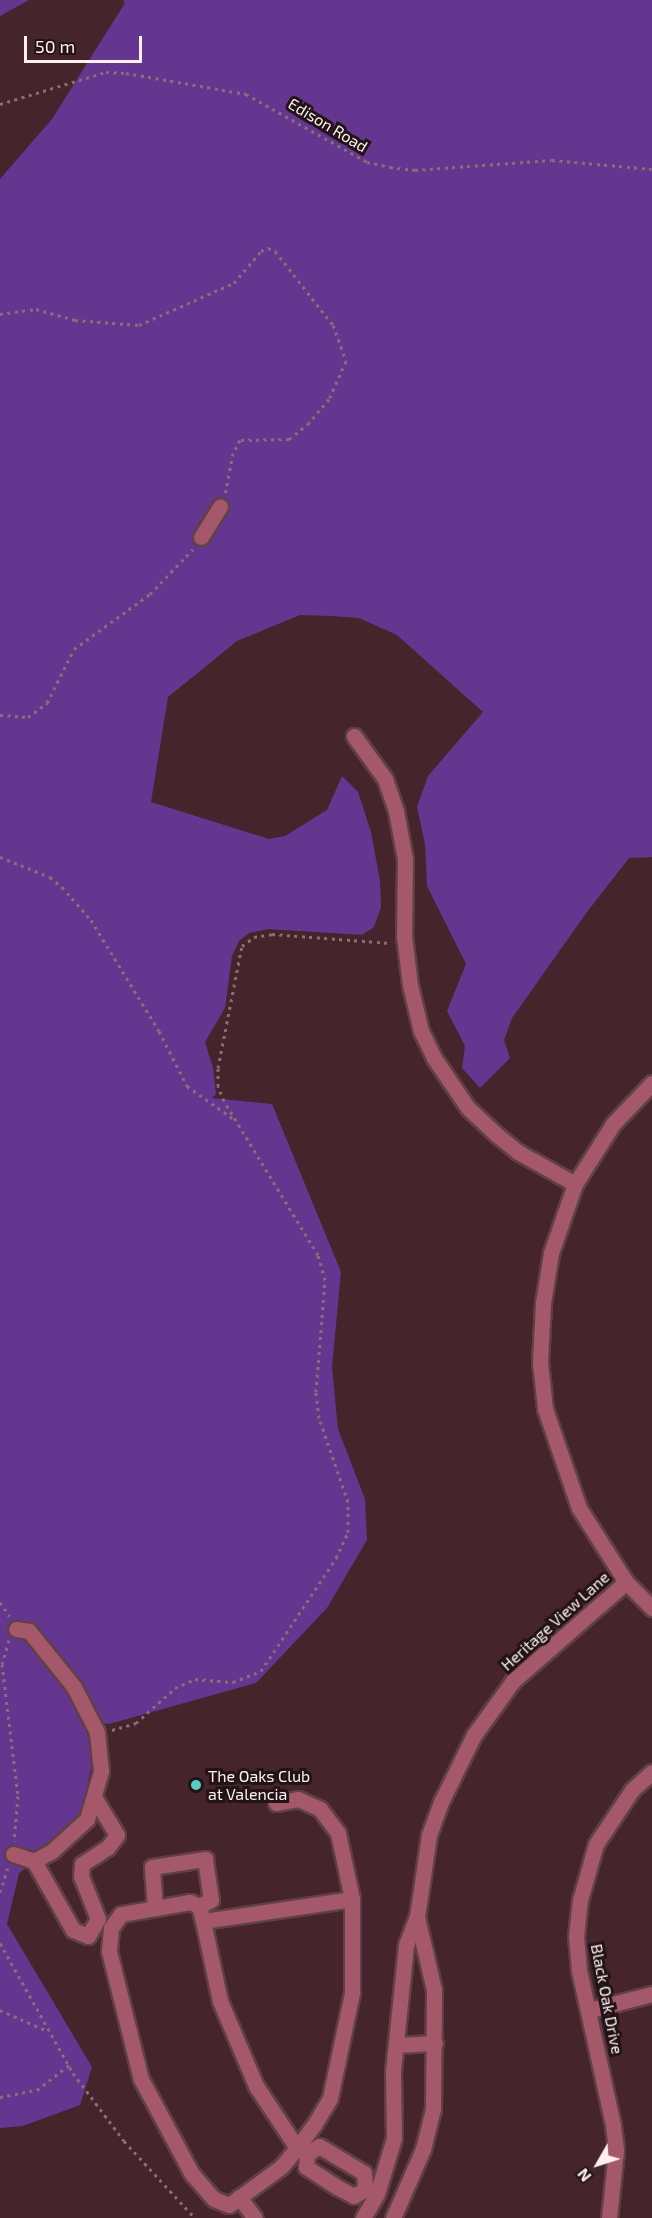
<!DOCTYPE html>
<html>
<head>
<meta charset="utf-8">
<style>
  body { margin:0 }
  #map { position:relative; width:652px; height:2218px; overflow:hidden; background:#46242c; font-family:"Exo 2",sans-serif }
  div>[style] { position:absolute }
  .green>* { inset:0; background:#653690 }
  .path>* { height:3px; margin-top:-1.5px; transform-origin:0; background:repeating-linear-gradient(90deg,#896e74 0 3px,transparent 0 7.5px) }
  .roads { filter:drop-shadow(2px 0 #604048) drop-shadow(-2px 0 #604048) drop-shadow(0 2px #604048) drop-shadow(0 -2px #604048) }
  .minor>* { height:15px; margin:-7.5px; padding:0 7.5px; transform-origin:7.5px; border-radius:7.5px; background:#a4586a }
  .dots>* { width:16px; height:16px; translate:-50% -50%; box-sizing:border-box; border:3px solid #221316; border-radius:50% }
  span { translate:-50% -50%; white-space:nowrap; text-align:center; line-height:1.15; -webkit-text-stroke:6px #221316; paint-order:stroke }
  .street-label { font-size:16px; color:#feeff2 }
  .poi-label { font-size:16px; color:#feeff2 }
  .left { translate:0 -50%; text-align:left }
  .north { position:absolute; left:568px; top:2134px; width:60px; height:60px; -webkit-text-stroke:4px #221316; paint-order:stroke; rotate:231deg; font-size:16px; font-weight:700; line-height:24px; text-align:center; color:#feeff2 }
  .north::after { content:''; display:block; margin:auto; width:21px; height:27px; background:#feeff2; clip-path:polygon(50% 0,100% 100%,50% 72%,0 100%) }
  .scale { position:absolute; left:24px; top:36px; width:118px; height:27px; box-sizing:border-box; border:3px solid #feeff2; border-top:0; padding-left:8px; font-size:18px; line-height:21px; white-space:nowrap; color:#feeff2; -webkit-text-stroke:4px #221316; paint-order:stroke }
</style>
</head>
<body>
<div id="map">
  <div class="green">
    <div style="clip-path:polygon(0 0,29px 0,0 16px)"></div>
    <div style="clip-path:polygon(123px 0,652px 0,652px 857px,629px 858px,587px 912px,512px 1018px,504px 1040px,510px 1058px,480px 1088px,462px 1068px,465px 1046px,447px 1011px,466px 964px,427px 886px,425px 844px,417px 807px,428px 776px,483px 712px,397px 635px,359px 618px,331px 616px,300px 615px,237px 641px,168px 697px,151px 802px,269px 839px,285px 836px,327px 810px,342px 776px,358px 792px,371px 832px,380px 881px,381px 907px,374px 927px,362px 935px,268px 929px,249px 933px,239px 941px,232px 956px,225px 1008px,205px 1042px,213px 1068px,216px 1094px,212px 1098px,272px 1104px,341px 1272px,332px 1367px,338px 1429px,365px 1499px,367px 1540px,327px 1608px,256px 1683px,109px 1724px,85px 1721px,92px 1763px,82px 1809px,69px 1835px,19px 1873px,7px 1924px,92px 2067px,80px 2105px,23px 2126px,0 2128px,0 179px,52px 119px,125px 3px)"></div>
  </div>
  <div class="path">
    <div style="left:0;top:104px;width:111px;rotate:-16.8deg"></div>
    <div style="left:106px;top:72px;width:20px;rotate:3deg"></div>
    <div style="left:126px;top:73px;width:122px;rotate:9.9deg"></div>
    <div style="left:246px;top:94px;width:139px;rotate:29.3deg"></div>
    <div style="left:367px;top:162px;width:24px;rotate:12deg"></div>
    <div style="left:390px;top:167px;width:25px;rotate:7deg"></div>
    <div style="left:415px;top:170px;width:137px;rotate:-4.2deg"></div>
    <div style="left:552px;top:160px;width:100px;rotate:5.1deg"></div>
    <div style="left:0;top:314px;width:36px;rotate:-8deg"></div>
    <div style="left:36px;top:309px;width:41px;rotate:15.8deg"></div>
    <div style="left:75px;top:320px;width:64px;rotate:4.5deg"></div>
    <div style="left:139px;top:325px;width:104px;rotate:-23.9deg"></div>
    <div style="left:234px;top:283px;width:42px;rotate:-49.8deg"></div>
    <div style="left:261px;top:251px;width:8px;rotate:-23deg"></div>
    <div style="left:268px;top:248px;width:8px;rotate:23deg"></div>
    <div style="left:275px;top:251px;width:94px;rotate:51.9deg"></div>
    <div style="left:333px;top:325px;width:38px;rotate:70deg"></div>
    <div style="left:346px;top:361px;width:42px;rotate:114.1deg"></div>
    <div style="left:329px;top:399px;width:31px;rotate:130deg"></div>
    <div style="left:309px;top:423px;width:26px;rotate:141deg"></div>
    <div style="left:289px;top:439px;width:49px;rotate:178.8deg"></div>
    <div style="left:240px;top:440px;width:15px;rotate:118deg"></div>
    <div style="left:233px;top:453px;width:43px;rotate:100.8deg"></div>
    <div style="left:0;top:715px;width:28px;rotate:4deg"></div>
    <div style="left:28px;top:717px;width:24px;rotate:-36deg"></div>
    <div style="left:47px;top:703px;width:60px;rotate:-63.4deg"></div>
    <div style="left:74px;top:649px;width:94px;rotate:-35.9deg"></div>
    <div style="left:150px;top:594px;width:62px;rotate:-46.3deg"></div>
    <div style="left:0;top:857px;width:54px;rotate:21.8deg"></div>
    <div style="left:50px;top:877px;width:16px;rotate:40deg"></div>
    <div style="left:62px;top:887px;width:44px;rotate:48.7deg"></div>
    <div style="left:91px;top:920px;width:130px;rotate:58.5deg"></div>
    <div style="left:159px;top:1031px;width:62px;rotate:63deg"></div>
    <div style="left:187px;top:1086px;width:59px;rotate:35.3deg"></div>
    <div style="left:0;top:1602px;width:17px;rotate:57deg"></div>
    <div style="left:9px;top:1640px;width:25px;rotate:106deg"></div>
    <div style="left:2px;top:1664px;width:133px;rotate:83.1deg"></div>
    <div style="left:18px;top:1796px;width:45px;rotate:95.1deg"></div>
    <div style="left:112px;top:1730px;width:25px;rotate:-16deg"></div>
    <div style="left:136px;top:1723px;width:52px;rotate:-41.9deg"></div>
    <div style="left:175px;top:1688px;width:22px;rotate:-24deg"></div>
    <div style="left:195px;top:1679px;width:38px;rotate:5deg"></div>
    <div style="left:233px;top:1682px;width:30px;rotate:-21deg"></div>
    <div style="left:261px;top:1671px;width:136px;rotate:-56.4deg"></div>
    <div style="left:336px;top:1558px;width:29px;rotate:-65deg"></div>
    <div style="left:348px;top:1532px;width:30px;rotate:-90deg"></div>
    <div style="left:348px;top:1502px;width:89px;rotate:-109deg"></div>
    <div style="left:319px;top:1418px;width:26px;rotate:-97deg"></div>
    <div style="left:316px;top:1392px;width:112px;rotate:-85.4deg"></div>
    <div style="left:325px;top:1280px;width:26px;rotate:-106deg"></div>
    <div style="left:318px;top:1255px;width:180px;rotate:-121.4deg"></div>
    <div style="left:224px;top:1101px;width:16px;rotate:-112deg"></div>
    <div style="left:218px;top:1086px;width:18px;rotate:-90deg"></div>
    <div style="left:218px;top:1068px;width:124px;rotate:-78.9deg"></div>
    <div style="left:242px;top:946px;width:15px;rotate:-37deg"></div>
    <div style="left:254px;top:937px;width:18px;rotate:-9deg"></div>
    <div style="left:272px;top:934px;width:118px;rotate:4.4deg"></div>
    <div style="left:0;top:1892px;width:25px;rotate:-72deg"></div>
    <div style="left:0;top:1943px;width:149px;rotate:60.7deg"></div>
    <div style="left:73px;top:2073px;width:85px;rotate:53.1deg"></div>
    <div style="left:124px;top:2141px;width:105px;rotate:47.3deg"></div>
    <div style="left:0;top:2010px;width:52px;rotate:23.6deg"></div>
    <div style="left:0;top:2097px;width:38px;rotate:-11deg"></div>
    <div style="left:37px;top:2090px;width:41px;rotate:-38deg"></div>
  </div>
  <div class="roads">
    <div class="minor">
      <div style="left:201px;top:537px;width:36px;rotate:-58deg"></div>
      <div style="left:354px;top:736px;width:53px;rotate:54.2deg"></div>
      <div style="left:385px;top:779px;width:34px;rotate:71deg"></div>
      <div style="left:396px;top:811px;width:49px;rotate:79.4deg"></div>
      <div style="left:405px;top:859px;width:77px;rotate:90.7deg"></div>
      <div style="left:404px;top:936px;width:49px;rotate:83deg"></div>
      <div style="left:410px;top:985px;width:47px;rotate:76.6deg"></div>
      <div style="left:421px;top:1031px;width:30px;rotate:64deg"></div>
      <div style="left:434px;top:1058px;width:60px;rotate:55.8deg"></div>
      <div style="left:468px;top:1108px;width:40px;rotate:43deg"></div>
      <div style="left:497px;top:1135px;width:27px;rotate:39deg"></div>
      <div style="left:518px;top:1152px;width:65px;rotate:29.3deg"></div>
      <div style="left:652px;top:1083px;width:57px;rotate:133.6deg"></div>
      <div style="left:613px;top:1124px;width:71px;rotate:122.3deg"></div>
      <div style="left:575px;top:1184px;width:73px;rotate:109.2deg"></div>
      <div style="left:551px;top:1253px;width:51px;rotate:99.1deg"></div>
      <div style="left:543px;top:1303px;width:59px;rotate:92.9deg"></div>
      <div style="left:540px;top:1362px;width:47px;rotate:83.9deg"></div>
      <div style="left:545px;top:1409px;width:105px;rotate:71deg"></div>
      <div style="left:579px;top:1508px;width:88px;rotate:57.6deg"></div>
      <div style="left:626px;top:1582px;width:37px;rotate:45deg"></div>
      <div style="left:276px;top:1803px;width:22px;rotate:-10deg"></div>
      <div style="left:298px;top:1799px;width:24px;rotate:24deg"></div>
      <div style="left:320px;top:1809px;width:30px;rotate:53deg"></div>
      <div style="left:338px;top:1833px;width:67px;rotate:78deg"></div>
      <div style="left:13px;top:1854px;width:22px;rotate:18deg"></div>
      <div style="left:34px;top:1861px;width:21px;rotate:-29deg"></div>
      <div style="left:52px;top:1851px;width:47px;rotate:-42.4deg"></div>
      <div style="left:87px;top:1819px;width:50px;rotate:-73.7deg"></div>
      <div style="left:101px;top:1771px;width:39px;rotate:-96deg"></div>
      <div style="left:97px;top:1732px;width:51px;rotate:-117.1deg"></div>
      <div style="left:74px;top:1687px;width:72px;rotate:-128.8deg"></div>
      <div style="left:29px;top:1631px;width:13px;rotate:-171deg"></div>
      <div style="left:34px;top:1861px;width:79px;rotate:60.5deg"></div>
      <div style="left:73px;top:1930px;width:16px;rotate:22deg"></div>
      <div style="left:88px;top:1936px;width:20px;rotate:-60deg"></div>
      <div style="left:98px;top:1919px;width:46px;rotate:-111.6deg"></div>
      <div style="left:81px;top:1876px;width:12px;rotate:-85deg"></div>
      <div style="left:82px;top:1864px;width:31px;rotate:-33deg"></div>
      <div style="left:108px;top:1847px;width:15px;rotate:-53deg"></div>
      <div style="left:117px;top:1835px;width:44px;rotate:-121.2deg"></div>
      <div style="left:155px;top:1908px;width:41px;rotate:-94.2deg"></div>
      <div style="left:152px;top:1867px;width:54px;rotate:-8.6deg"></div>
      <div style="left:205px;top:1859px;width:41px;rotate:81.7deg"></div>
      <div style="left:211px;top:1900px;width:13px;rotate:153deg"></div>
      <div style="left:203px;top:1921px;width:16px;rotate:-105deg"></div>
      <div style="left:199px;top:1906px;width:10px;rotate:-156deg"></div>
      <div style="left:190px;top:1902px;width:70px;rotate:170.1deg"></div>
      <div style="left:121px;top:1914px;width:17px;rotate:126deg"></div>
      <div style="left:111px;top:1928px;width:23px;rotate:95deg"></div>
      <div style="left:109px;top:1951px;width:132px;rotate:76deg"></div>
      <div style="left:141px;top:2079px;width:108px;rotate:61.8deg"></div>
      <div style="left:192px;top:2174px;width:33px;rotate:49deg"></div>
      <div style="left:214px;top:2199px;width:16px;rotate:22deg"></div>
      <div style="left:229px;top:2205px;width:64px;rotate:-36.2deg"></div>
      <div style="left:281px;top:2167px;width:25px;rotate:-50deg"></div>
      <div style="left:297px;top:2148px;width:29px;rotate:-54deg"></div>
      <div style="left:314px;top:2125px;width:31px;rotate:-59deg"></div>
      <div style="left:330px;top:2098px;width:107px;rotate:-78.2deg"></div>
      <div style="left:352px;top:1993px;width:94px;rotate:-90deg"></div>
      <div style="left:352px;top:1899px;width:151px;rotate:171.6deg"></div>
      <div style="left:203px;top:1921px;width:82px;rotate:78deg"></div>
      <div style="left:220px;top:2001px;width:92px;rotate:67deg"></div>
      <div style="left:256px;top:2086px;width:74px;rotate:56.5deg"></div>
      <div style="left:297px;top:2148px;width:12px;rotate:31deg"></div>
      <div style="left:590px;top:2010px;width:64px;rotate:-14.5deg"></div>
      <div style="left:396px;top:2045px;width:39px;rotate:-3deg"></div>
      <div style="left:307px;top:2154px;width:13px;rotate:94deg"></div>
      <div style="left:306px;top:2167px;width:37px;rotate:33deg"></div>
      <div style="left:337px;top:2187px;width:19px;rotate:28deg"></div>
      <div style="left:354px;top:2196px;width:13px;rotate:-32deg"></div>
      <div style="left:307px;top:2154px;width:14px;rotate:-34deg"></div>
      <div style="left:319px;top:2146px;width:52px;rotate:31deg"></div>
      <div style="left:364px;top:2173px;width:16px;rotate:86deg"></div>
      <div style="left:239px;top:2197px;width:26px;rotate:53deg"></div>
      <div style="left:363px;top:2218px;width:28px;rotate:-60deg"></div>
      <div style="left:377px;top:2194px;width:59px;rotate:-73.1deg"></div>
      <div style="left:394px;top:2138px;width:67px;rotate:-90.9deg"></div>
      <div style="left:393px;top:2071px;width:127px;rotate:-84.1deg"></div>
      <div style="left:406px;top:1945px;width:30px;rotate:-69deg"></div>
      <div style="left:417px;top:1917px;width:83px;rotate:-81.7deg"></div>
      <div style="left:429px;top:1835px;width:37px;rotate:-70deg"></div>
      <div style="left:442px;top:1800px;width:72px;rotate:-63.8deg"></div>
      <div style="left:474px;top:1735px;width:67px;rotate:-54.2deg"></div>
      <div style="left:513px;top:1681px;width:150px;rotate:-41.2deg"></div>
      <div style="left:393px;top:2218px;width:75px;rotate:-66.5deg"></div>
      <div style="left:423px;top:2149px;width:41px;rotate:-76deg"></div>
      <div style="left:433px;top:2109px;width:119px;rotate:-89.5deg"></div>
      <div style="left:434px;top:1990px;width:75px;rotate:-103.1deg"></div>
      <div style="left:609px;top:2218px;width:68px;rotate:-84.1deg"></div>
      <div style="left:616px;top:2150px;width:25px;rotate:-97deg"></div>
      <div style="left:613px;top:2125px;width:159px;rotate:-102.4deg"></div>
      <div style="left:579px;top:1970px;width:33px;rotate:-95deg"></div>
      <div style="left:576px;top:1937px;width:37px;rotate:-84deg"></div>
      <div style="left:580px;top:1900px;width:58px;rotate:-74.1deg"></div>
      <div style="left:596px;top:1844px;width:65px;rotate:-56.3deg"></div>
      <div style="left:632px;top:1790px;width:27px;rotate:-42deg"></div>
    </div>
  </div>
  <div class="dots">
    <div style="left:196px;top:1785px;background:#57cec1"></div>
  </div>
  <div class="street-label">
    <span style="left:328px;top:125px;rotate:31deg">Edison Road</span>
    <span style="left:555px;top:1621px;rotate:-42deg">Heritage View Lane</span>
    <span style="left:607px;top:1999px;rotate:79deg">Black Oak Drive</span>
  </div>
  <div class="poi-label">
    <span class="left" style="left:208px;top:1785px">The Oaks Club<br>at Valencia</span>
  </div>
  <div class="north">N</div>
  <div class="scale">50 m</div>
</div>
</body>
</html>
